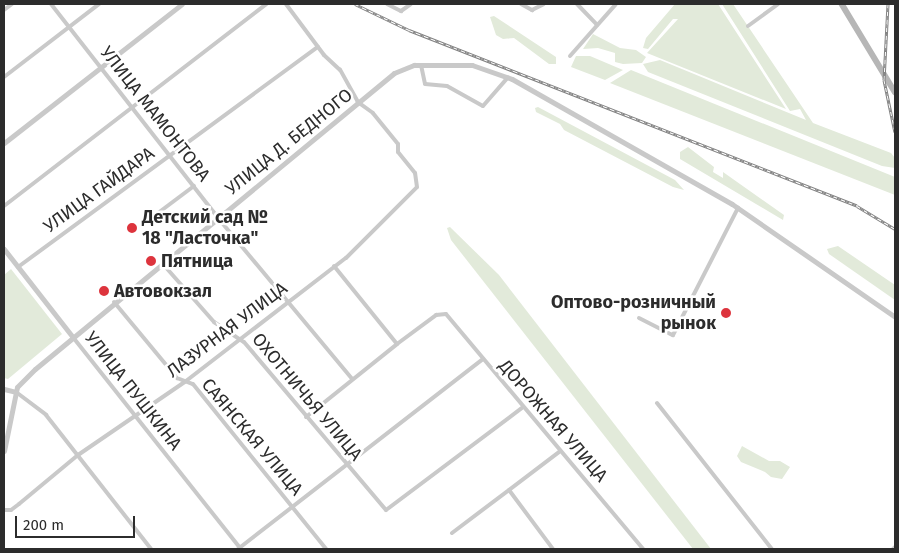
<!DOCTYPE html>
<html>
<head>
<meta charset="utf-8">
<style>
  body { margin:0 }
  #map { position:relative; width:899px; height:553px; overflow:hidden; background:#fff; font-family:"Fira Sans",sans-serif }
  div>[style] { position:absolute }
  .green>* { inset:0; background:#e2eada }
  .minor>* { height:4px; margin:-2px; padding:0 2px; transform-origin:2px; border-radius:2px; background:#c9c9c9 }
  .tertiary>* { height:5px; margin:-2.5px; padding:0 2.5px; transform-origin:2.5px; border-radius:2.5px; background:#c9c9c9 }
  .secondary>* { height:5.5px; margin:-2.75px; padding:0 2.75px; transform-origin:2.75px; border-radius:2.75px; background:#b6b6b6 }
  .rail>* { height:3px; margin-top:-1.5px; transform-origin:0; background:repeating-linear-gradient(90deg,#fff 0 4px,#818181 0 8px); box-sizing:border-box; border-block:1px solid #818181 }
  .dots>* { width:14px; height:14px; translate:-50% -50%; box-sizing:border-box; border:2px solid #fff; border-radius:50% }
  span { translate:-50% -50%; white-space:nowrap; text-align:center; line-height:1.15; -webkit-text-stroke:5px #fff; paint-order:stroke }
  .street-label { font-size:18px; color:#2c2c2c }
  .poi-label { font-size:18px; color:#2c2c2c; font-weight:700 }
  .left { translate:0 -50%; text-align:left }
  .right { translate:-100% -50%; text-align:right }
  .frame { position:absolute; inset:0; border:5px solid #2c2c2c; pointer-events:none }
  .scale { position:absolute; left:15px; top:516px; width:120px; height:22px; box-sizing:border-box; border:2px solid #2c2c2c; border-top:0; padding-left:6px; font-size:15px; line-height:18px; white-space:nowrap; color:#2c2c2c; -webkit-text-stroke:4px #fff; paint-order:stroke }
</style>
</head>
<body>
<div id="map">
  <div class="green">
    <div style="clip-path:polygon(675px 4px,718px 4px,786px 109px,647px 53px,678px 19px,673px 19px,648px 49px,643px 48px,646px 38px)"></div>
    <div style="clip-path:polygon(722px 4px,733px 4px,813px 123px,891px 153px,895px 158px,895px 168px,882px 166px,648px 72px,643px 64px,660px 60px,806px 120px,800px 109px,790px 111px)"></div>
    <div style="clip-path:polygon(494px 16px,556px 57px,556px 64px,549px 64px,514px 38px,503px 39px,496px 35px,490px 17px)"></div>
    <div style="clip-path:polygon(593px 34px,620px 48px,636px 50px,646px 57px,642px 63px,623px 64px,615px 62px,615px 53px,598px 48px,583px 49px)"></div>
    <div style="clip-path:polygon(576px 56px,590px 56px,623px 70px,605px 80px,571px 67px)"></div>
    <div style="clip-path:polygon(631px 70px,895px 177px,895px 195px,610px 83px)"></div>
    <div style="clip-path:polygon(538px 107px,675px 180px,684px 190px,673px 187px,564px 130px,560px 124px,536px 112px,535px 108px)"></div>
    <div style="clip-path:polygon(688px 147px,714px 167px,713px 172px,723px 178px,723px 172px,784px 215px,783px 220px,680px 159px,680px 152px)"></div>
    <div style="clip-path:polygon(450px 227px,499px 275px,711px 549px,693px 549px,451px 240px,447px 228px)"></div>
    <div style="clip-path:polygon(838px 246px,895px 285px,895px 300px,829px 254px,827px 249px)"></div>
    <div style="clip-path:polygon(11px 269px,62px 334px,8px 379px,4px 378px,4px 275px)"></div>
    <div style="clip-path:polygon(742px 446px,769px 461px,780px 461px,790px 467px,782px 479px,771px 477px,765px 472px,741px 462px,737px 456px)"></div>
  </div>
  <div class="minor">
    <div style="left:51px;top:4px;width:271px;rotate:52deg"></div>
    <div style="left:218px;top:218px;width:209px;rotate:50.2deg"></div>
    <div style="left:387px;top:4px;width:16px;rotate:27deg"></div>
    <div style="left:401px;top:11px;width:12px;rotate:-35deg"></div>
    <div style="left:521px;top:4px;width:13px;rotate:29deg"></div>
    <div style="left:532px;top:10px;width:13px;rotate:-27deg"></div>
    <div style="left:577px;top:4px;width:29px;rotate:46deg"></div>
    <div style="left:4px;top:10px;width:10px;rotate:-37deg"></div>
    <div style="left:748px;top:26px;width:37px;rotate:-36deg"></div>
    <div style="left:570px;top:56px;width:69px;rotate:-48.5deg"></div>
    <div style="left:421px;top:65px;width:19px;rotate:78deg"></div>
    <div style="left:425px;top:84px;width:22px;rotate:5deg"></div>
    <div style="left:447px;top:86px;width:41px;rotate:29.1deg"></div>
    <div style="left:483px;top:106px;width:38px;rotate:-49deg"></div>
    <div style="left:4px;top:77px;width:120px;rotate:-37.5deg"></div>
    <div style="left:4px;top:206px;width:331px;rotate:-37.6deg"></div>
    <div style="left:150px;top:219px;width:55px;rotate:-36.9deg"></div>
    <div style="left:162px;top:263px;width:79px;rotate:48.6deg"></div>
    <div style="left:214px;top:322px;width:36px;rotate:34deg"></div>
    <div style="left:244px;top:342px;width:220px;rotate:49.8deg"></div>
    <div style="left:386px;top:510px;width:170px;rotate:-36.9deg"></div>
    <div style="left:334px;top:266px;width:100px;rotate:51.1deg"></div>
    <div style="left:18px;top:267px;width:372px;rotate:-36.3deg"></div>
    <div style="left:114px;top:302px;width:99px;rotate:50.3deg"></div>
    <div style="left:177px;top:378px;width:17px;rotate:21deg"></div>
    <div style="left:193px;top:384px;width:212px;rotate:51.1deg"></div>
    <div style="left:639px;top:318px;width:38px;rotate:27deg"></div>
    <div style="left:673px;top:335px;width:143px;rotate:-62.9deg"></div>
    <div style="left:72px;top:336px;width:270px;rotate:51.6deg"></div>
    <div style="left:16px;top:392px;width:38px;rotate:37deg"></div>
    <div style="left:46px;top:415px;width:170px;rotate:51.9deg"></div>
    <div style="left:657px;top:403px;width:186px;rotate:51.8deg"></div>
    <div style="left:306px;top:417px;width:117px;rotate:-38.7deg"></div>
    <div style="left:397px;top:344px;width:49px;rotate:-36.6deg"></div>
    <div style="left:436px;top:315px;width:10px;rotate:-6deg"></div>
    <div style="left:446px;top:314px;width:307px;rotate:50deg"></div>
    <div style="left:509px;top:490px;width:74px;rotate:53.3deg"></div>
    <div style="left:4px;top:510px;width:7px"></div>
    <div style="left:11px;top:510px;width:10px;rotate:-37deg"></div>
    <div style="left:19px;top:504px;width:77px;rotate:-39.7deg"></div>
    <div style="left:78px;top:455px;width:131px;rotate:-34.4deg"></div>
    <div style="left:186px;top:381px;width:202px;rotate:-37.6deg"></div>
    <div style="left:346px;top:258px;width:100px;rotate:-45deg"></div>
    <div style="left:417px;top:187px;width:14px;rotate:-98deg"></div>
    <div style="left:415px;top:173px;width:27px;rotate:-129deg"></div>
    <div style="left:398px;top:152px;width:8px;rotate:-90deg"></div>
    <div style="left:398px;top:144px;width:40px;rotate:-129deg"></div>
    <div style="left:373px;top:113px;width:19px;rotate:-144deg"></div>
    <div style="left:358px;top:102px;width:37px;rotate:-119deg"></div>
    <div style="left:340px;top:70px;width:22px;rotate:-137deg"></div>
    <div style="left:324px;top:55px;width:64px;rotate:-126.7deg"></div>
    <div style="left:452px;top:533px;width:134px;rotate:-37.1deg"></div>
    <div style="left:238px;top:549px;width:309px;rotate:-37.8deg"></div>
    <div style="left:893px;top:549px;width:3px;rotate:-45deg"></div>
  </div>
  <div class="tertiary">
    <div style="left:4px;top:143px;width:226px;rotate:-38deg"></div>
    <div style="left:4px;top:249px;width:110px;rotate:52deg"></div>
    <div style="left:4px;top:389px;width:12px;rotate:14deg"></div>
    <div style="left:4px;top:451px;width:65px;rotate:-78.5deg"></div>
    <div style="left:17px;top:387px;width:25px;rotate:-45deg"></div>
    <div style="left:35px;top:369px;width:465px;rotate:-39.5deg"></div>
    <div style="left:394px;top:73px;width:22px;rotate:-22deg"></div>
    <div style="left:414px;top:65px;width:58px"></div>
    <div style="left:472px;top:65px;width:42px;rotate:19.3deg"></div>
    <div style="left:512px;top:79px;width:253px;rotate:29.6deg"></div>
    <div style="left:732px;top:204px;width:198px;rotate:34.7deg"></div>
  </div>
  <div class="secondary">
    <div style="left:842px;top:4px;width:103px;rotate:58.9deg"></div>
  </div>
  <div class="rail">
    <div style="left:355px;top:4px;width:60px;rotate:25.7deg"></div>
    <div style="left:409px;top:30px;width:481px;rotate:21.4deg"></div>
    <div style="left:857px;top:206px;width:44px;rotate:31.2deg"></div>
    <div style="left:888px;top:4px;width:76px;rotate:93deg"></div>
    <div style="left:884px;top:80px;width:53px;rotate:78.1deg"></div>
  </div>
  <div class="dots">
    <div style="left:132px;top:228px;background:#dd343d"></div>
    <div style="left:151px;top:261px;background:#dd343d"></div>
    <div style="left:104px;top:291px;background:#dd343d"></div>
    <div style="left:726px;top:313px;background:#dd343d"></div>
  </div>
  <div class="street-label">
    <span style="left:155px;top:114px;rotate:52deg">УЛИЦА МАМОНТОВА</span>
    <span style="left:289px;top:142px;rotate:-39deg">УЛИЦА Д. БЕДНОГО</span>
    <span style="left:99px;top:190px;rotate:-36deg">УЛИЦА ГАЙДАРА</span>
    <span style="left:227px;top:330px;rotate:-37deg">ЛАЗУРНАЯ УЛИЦА</span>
    <span style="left:133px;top:391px;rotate:52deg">УЛИЦА ПУШКИНА</span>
    <span style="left:307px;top:397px;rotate:50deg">ОХОТНИЧЬЯ УЛИЦА</span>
    <span style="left:553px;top:421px;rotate:49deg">ДОРОЖНАЯ УЛИЦА</span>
    <span style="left:252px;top:437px;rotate:50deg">САЯНСКАЯ УЛИЦА</span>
  </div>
  <div class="poi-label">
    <span class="left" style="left:142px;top:228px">Детский сад №<br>18 "Ласточка"</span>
    <span class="left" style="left:161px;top:261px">Пятница</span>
    <span class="left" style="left:114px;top:291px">Автовокзал</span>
    <span class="right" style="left:716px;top:313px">Оптово-розничный<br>рынок</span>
  </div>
  <div class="frame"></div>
  <div class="scale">200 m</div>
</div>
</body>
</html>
